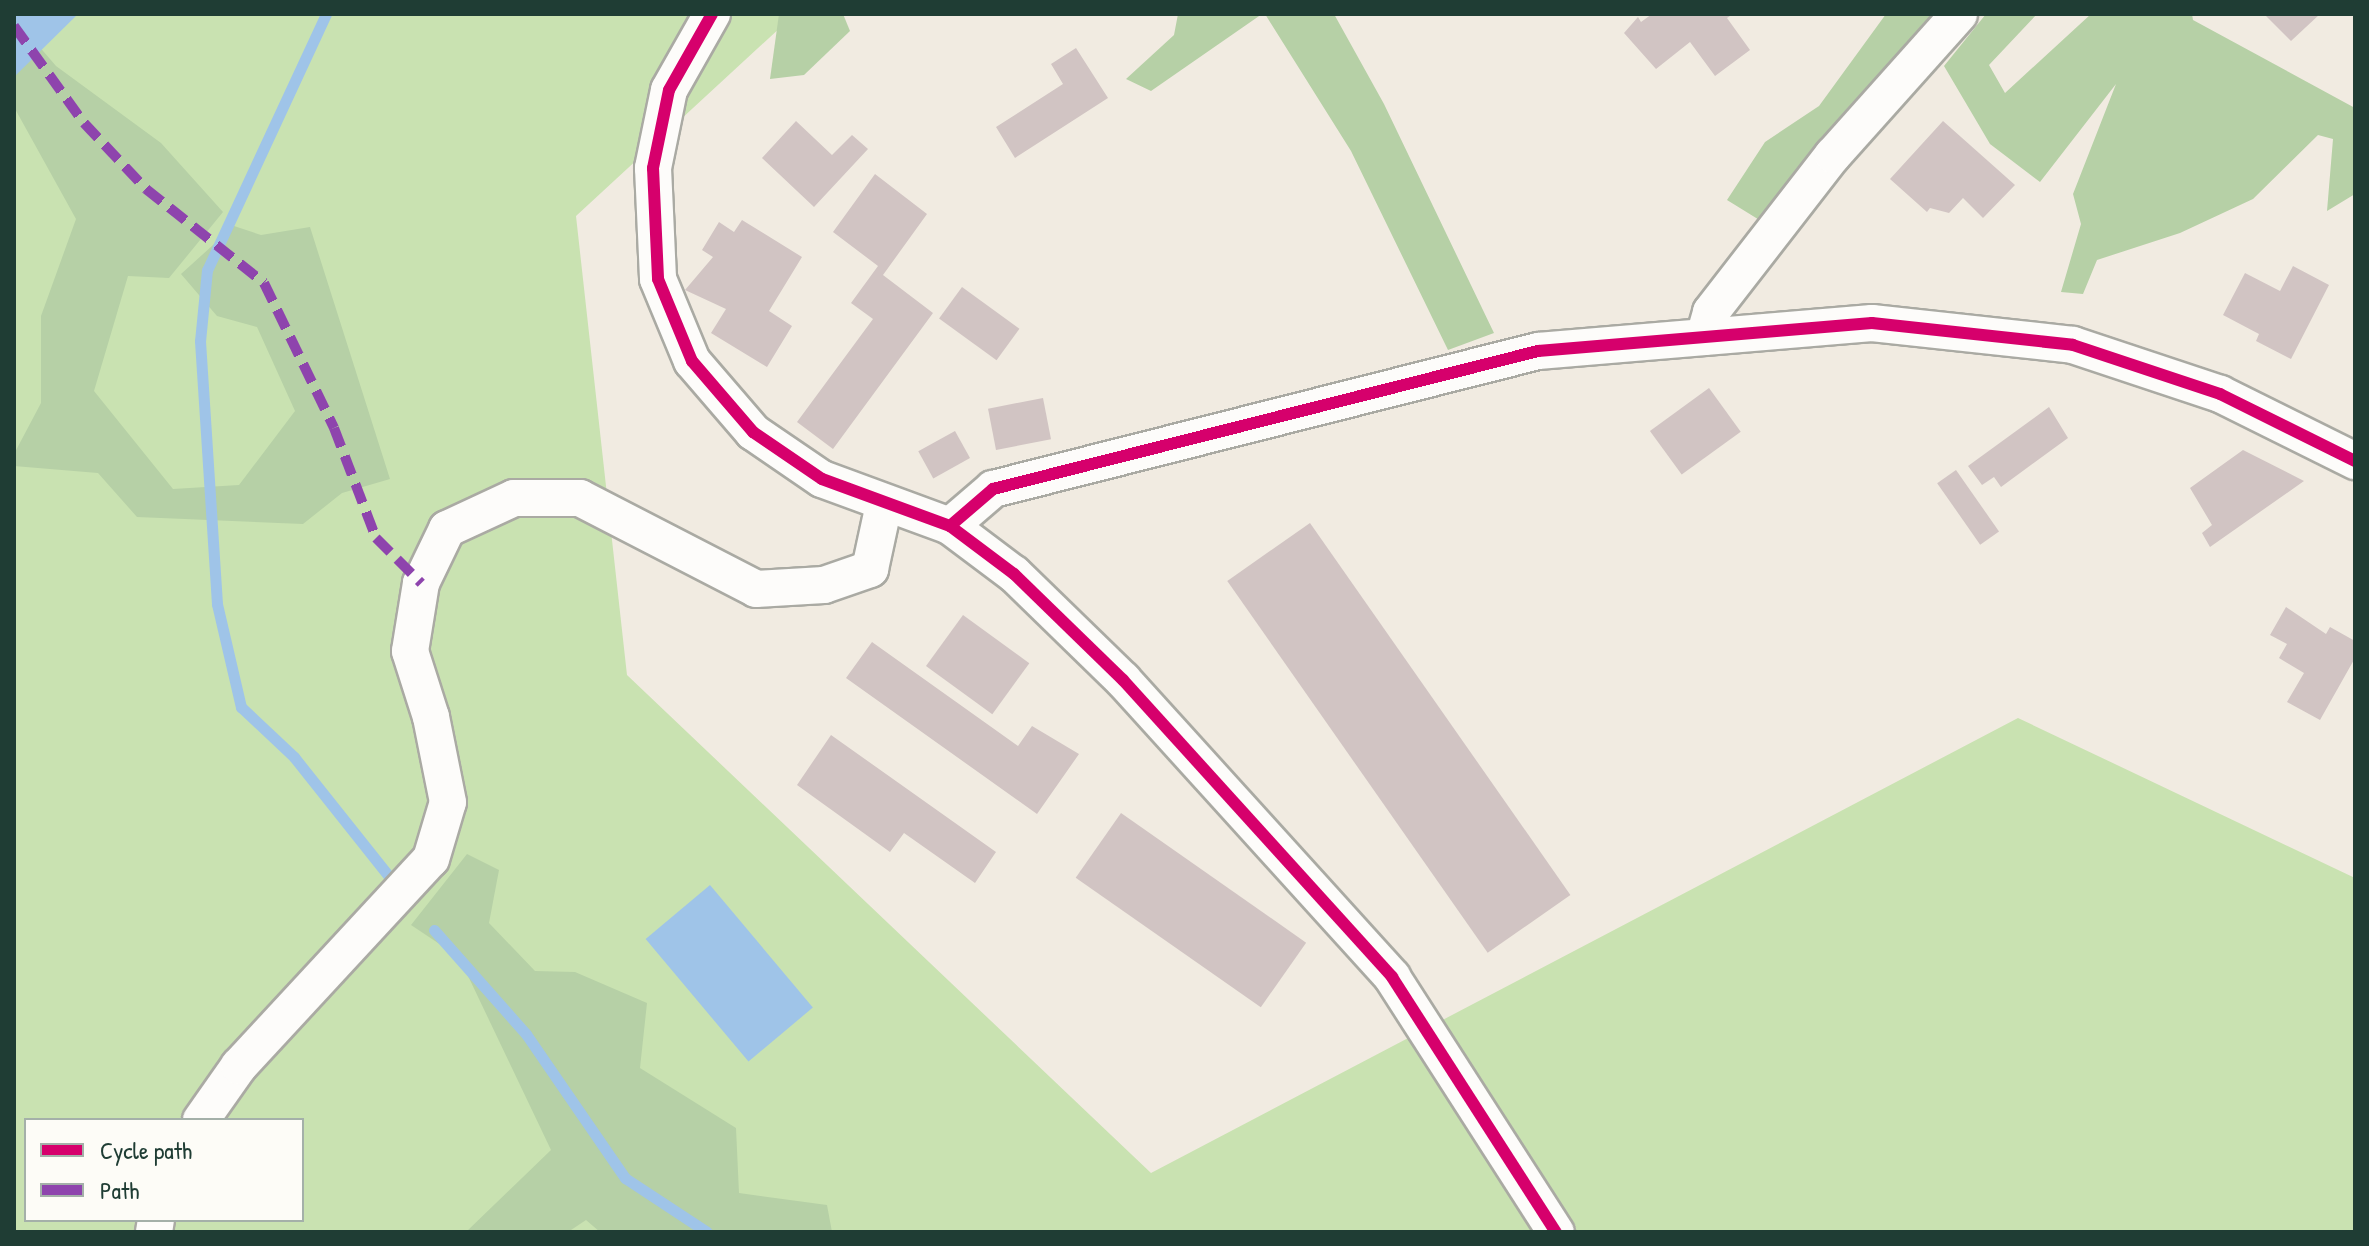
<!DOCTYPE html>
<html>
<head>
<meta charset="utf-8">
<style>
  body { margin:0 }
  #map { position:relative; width:2369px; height:1246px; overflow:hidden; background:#f1ebe1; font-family:"Patrick Hand",sans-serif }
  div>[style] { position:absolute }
  .green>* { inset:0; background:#c9e2b1 }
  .forest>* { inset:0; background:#b6d0a6 }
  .water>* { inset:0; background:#9fc4e8; transform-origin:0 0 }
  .stream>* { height:11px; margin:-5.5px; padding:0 5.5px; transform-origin:5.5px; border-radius:5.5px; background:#9fc4e8 }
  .building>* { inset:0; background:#d1c4c3; transform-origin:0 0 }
  .roads { filter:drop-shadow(2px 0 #aaaaa3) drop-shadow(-2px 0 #aaaaa3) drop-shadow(0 2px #aaaaa3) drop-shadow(0 -2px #aaaaa3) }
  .minor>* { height:36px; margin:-18px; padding:0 18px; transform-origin:18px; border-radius:18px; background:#fdfcfa }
  .quiet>* { height:10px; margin-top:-5px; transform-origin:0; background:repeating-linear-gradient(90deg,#8e44ad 0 20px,transparent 0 30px) }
  .cycleway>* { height:12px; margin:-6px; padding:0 6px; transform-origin:6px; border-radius:6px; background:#d6006c }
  span { translate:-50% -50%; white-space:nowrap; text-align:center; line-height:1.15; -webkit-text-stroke:6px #fdfcf7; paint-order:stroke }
  .frame { position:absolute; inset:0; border:16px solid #1f3d34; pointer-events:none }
  .legend { position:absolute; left:24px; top:1118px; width:280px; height:104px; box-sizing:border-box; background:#fdfcf7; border:2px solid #a4b0a9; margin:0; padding:10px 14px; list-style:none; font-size:24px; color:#1f3d34 }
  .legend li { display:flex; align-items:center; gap:16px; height:40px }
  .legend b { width:40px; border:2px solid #a4b0a9 }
</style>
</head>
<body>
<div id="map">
  <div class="green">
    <div style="clip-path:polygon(evenodd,14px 14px,795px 14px,576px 216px,627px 675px,1151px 1173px,2018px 718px,2355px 878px,2355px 1232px,14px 1232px,14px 14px,26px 1120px,302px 1120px,302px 1220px,26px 1220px,26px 1120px)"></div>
  </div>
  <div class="forest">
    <div style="clip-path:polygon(779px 14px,843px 14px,850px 31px,804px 75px,770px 79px)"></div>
    <div style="clip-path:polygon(1178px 14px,1262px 14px,1151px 91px,1126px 79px,1174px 35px)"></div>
    <div style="clip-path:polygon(1265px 14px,1334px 14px,1384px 104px,1494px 333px,1448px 350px,1351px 151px)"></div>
    <div style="clip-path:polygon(1886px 14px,1941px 14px,1761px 221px,1727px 200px,1765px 142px,1819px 106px)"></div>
    <div style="clip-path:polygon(1986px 14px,2037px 14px,1989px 65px,2005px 93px,2091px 14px,2192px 14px,2193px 20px,2355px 108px,2355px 194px,2327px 211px,2333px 139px,2318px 135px,2253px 199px,2180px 233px,2097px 260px,2083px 294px,2061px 292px,2081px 224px,2073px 194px,2116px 84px,2040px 182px,1990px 144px,1944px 66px)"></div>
    <div style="clip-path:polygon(31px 37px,56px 66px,161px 143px,223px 212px,169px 278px,128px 276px,94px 391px,173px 489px,239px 485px,295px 411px,257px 327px,217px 316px,181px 274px,234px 226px,261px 235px,310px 227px,390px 479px,342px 493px,303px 524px,137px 517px,98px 473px,14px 466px,14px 454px,41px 403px,41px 316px,76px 219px,14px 107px,14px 48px)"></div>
    <div style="clip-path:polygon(467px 854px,499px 870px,489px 923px,535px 971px,575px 972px,647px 1003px,640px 1068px,736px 1128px,739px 1193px,827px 1205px,832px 1232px,600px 1232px,586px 1220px,568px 1232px,466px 1232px,551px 1150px,459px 957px,411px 925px)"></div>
  </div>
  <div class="water">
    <div style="clip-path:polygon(14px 14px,78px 14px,14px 77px)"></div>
    <div style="left:710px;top:885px;width:160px;height:84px;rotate:50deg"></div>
  </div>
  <div class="stream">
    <div style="left:326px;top:14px;width:282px;rotate:114.9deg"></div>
    <div style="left:207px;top:270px;width:71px;rotate:95.6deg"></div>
    <div style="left:200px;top:341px;width:264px;rotate:86.3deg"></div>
    <div style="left:217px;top:604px;width:106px;rotate:76.9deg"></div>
    <div style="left:241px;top:707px;width:73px;rotate:43.3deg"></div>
    <div style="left:294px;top:757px;width:162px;rotate:51.5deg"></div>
    <div style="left:434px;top:930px;width:139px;rotate:48.5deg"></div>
    <div style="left:526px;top:1034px;width:175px;rotate:55.5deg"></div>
    <div style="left:625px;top:1178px;width:98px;rotate:33.4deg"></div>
  </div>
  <div class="building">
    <div style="clip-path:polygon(1652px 14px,1733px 14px,1727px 18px,1750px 50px,1715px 76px,1690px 42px,1656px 69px,1624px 33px,1638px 17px,1641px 22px)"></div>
    <div style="clip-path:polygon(2264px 14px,2320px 14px,2291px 41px)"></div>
    <div style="clip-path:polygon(1076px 48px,1108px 98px,1015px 158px,996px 127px,1063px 84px,1051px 64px)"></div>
    <div style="clip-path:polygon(796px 121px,832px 155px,852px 135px,868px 149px,814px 207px,762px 158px)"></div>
    <div style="clip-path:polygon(1943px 121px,2015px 185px,1983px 218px,1963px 198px,1949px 213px,1930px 208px,1927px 212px,1890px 179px)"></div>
    <div style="clip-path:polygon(875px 174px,927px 214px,883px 275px,933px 313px,833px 449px,797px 422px,873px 319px,851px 303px,878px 266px,833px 232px)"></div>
    <div style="clip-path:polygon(742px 220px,802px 257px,769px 311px,792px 326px,767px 367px,711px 333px,726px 309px,685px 290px,713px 257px,702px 250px,719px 222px,734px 232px)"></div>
    <div style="clip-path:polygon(2293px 266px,2329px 285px,2291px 359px,2256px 341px,2259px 334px,2223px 315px,2245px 273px,2280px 291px)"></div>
    <div style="left:962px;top:287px;width:71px;height:39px;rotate:36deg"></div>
    <div style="left:1709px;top:388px;width:54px;height:73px;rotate:54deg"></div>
    <div style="left:1043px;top:398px;width:42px;height:56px;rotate:79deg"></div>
    <div style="clip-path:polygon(2049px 407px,2068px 438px,2001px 487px,1994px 477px,1982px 485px,1968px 466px)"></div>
    <div style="left:955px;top:431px;width:31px;height:42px;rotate:61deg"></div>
    <div style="clip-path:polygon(2243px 450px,2304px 481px,2210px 547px,2202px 533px,2212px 525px,2190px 488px)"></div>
    <div style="left:1956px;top:470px;width:75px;height:23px;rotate:55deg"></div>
    <div style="left:1310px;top:523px;width:454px;height:101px;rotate:55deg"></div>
    <div style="clip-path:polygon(2286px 607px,2326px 634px,2330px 627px,2355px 641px,2355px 658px,2320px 720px,2287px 702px,2304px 673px,2279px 658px,2287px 644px,2270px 635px)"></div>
    <div style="left:963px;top:615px;width:82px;height:63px;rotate:36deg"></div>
    <div style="clip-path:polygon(872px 642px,1018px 746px,1032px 726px,1079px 754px,1037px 814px,846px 678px)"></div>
    <div style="clip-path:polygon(831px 735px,996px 852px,975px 883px,904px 833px,890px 852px,797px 785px)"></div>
    <div style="left:1121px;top:813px;width:226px;height:79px;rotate:35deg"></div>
  </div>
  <div class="roads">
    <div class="minor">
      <div style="left:712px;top:14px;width:87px;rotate:119.5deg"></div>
      <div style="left:669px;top:90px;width:80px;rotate:101.6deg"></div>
      <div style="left:653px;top:168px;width:111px;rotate:87.4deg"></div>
      <div style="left:658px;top:279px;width:89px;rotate:67.5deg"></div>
      <div style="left:692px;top:361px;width:94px;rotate:49.3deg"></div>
      <div style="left:753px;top:432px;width:83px;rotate:34.3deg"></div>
      <div style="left:822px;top:479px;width:136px;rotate:20.2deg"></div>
      <div style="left:950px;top:526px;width:80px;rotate:36.9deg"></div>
      <div style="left:1014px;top:574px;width:152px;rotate:44.2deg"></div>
      <div style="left:1123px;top:680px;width:401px;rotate:47.8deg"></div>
      <div style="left:1392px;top:977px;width:303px;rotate:57.3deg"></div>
      <div style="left:1704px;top:337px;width:26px;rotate:-74deg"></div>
      <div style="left:1711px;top:312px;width:199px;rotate:-52.2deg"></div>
      <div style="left:1833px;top:155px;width:189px;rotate:-48.2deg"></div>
      <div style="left:950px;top:526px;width:57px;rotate:-40.7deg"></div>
      <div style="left:993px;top:489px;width:562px;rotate:-14.21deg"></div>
      <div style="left:1538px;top:351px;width:335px;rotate:-4.8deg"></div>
      <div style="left:1872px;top:323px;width:202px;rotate:6.2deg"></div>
      <div style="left:2073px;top:345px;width:155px;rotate:18.4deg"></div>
      <div style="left:2220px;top:394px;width:151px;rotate:26.4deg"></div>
      <div style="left:201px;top:1120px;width:66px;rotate:-54.9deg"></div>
      <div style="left:239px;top:1066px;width:282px;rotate:-47.2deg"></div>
      <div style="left:431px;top:859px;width:59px;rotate:-73.4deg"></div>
      <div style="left:448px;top:802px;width:87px;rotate:-101.3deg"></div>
      <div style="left:431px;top:717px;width:69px;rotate:-107.7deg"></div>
      <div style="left:410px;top:651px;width:69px;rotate:-80.8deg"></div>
      <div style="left:421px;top:583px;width:60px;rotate:-64.3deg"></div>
      <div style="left:447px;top:529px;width:74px;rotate:-24.8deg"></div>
      <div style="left:514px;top:498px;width:66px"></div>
      <div style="left:580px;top:498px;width:198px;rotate:27.3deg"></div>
      <div style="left:756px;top:589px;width:68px;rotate:-3.4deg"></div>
      <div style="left:824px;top:585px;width:49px;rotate:-19.2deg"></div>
      <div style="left:870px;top:569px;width:66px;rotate:-77.8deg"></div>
      <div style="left:154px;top:1232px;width:12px;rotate:-81deg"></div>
    </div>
  </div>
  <div class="quiet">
    <div style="left:14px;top:26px;width:120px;rotate:54.2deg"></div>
    <div style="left:84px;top:123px;width:91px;rotate:46.8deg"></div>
    <div style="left:146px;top:189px;width:151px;rotate:38.5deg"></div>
    <div style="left:264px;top:283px;width:161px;rotate:64.2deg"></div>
    <div style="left:334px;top:428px;width:118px;rotate:69.1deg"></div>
    <div style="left:376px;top:538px;width:64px;rotate:45deg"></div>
  </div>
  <div class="cycleway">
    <div style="left:712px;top:14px;width:87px;rotate:119.5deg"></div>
    <div style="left:669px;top:90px;width:80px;rotate:101.6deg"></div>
    <div style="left:653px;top:168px;width:111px;rotate:87.4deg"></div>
    <div style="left:658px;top:279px;width:89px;rotate:67.5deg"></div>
    <div style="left:692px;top:361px;width:94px;rotate:49.3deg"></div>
    <div style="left:753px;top:432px;width:83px;rotate:34.3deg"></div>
    <div style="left:822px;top:479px;width:136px;rotate:20.2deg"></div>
    <div style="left:950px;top:526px;width:80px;rotate:36.9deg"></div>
    <div style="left:1014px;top:574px;width:152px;rotate:44.2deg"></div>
    <div style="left:1123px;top:680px;width:401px;rotate:47.8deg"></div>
    <div style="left:1392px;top:977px;width:303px;rotate:57.3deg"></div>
    <div style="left:950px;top:526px;width:57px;rotate:-40.7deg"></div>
    <div style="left:993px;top:489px;width:562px;rotate:-14.21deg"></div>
    <div style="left:1538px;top:351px;width:335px;rotate:-4.8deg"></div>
    <div style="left:1872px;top:323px;width:202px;rotate:6.2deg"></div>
    <div style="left:2073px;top:345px;width:155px;rotate:18.4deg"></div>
    <div style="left:2220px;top:394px;width:151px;rotate:26.4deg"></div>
  </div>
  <div class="frame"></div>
  <ul class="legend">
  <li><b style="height:10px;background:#d6006c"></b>Cycle path</li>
  <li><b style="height:10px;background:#8e44ad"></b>Path</li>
  </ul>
</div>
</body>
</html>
